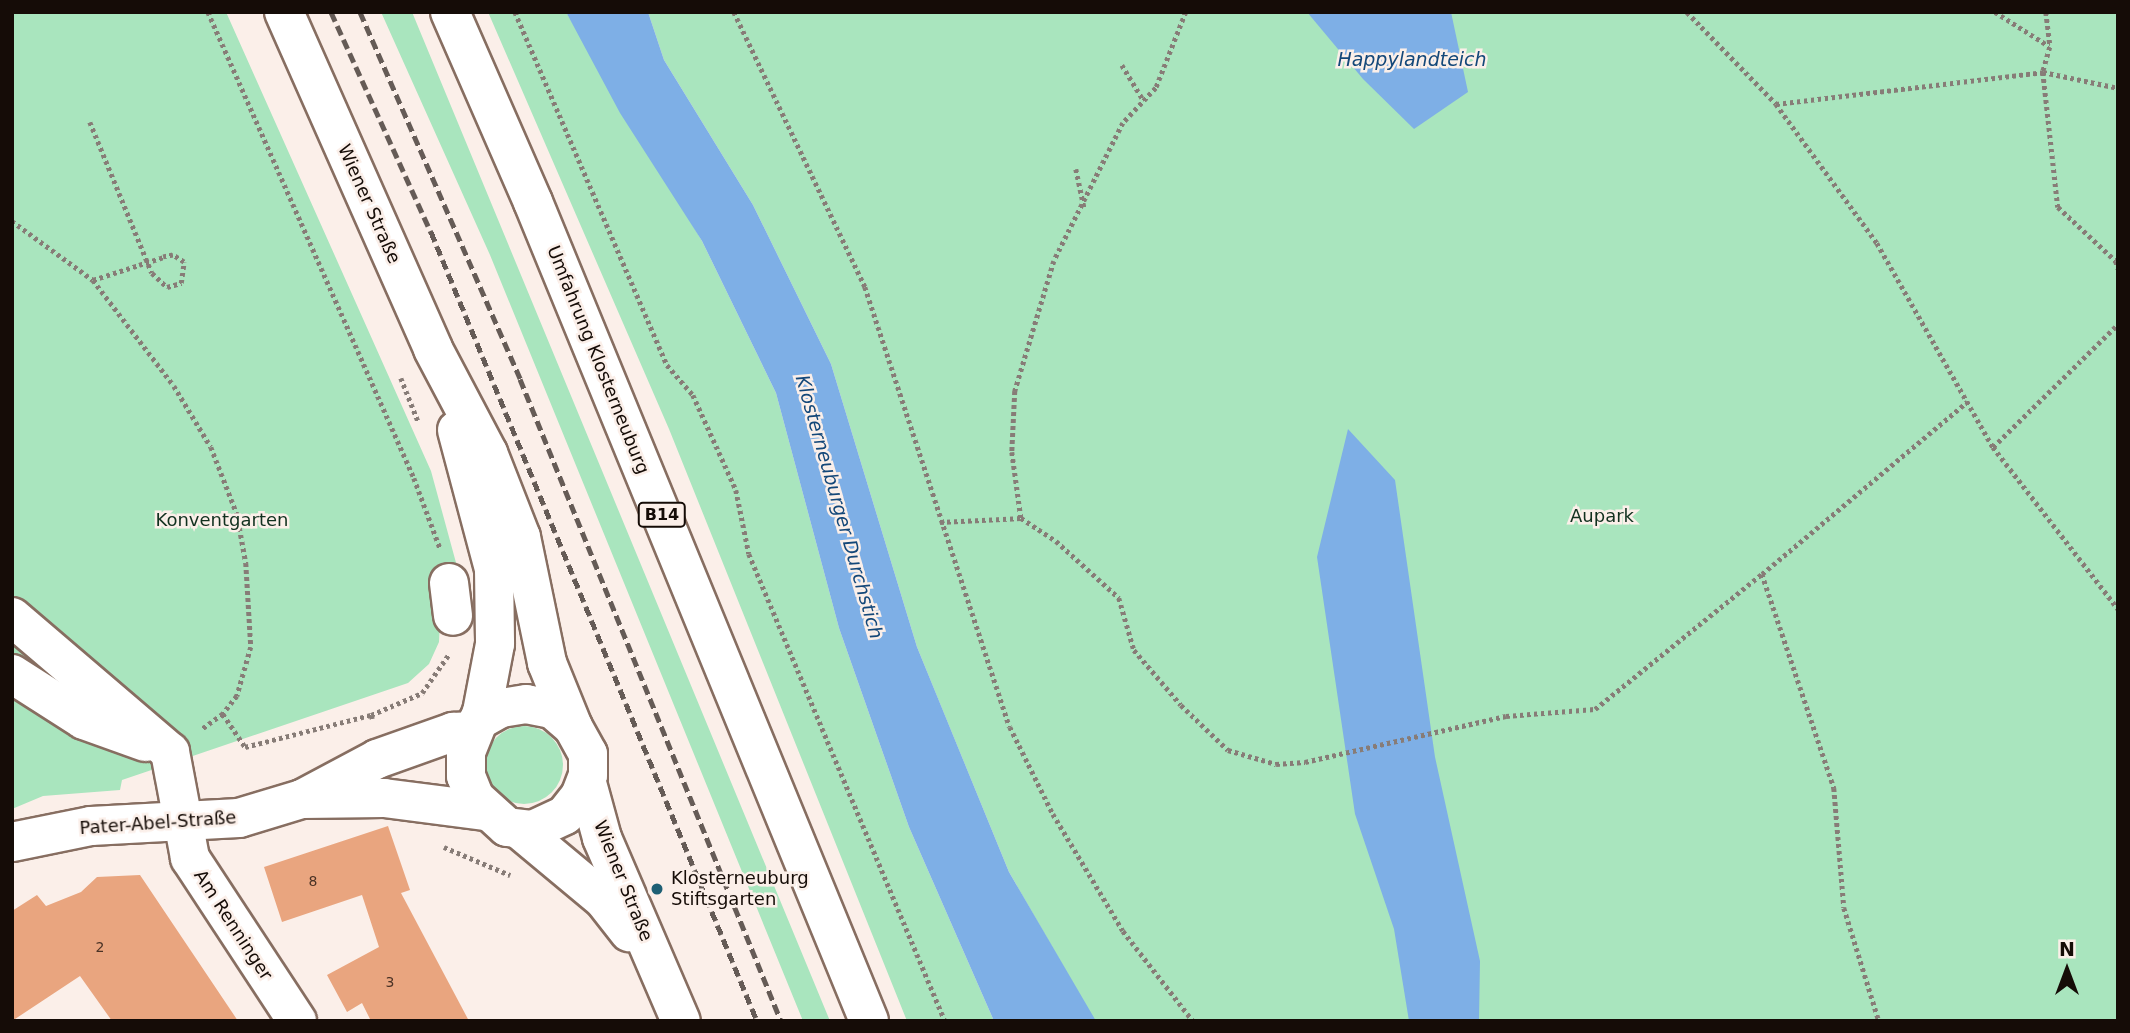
<!DOCTYPE html>
<html>
<head>
<meta charset="utf-8">
<style>
  body { margin:0 }
  #map { position:relative; width:2130px; height:1033px; overflow:hidden; background:#fbefe9; font-family:"DejaVu Sans",sans-serif }
  div>[style] { position:absolute }
  .green>* { inset:0; background:#a9e5be }
  .round { border-radius:50% }
  .water>* { inset:0; background:#7eafe6 }
  .building>* { inset:0; background:#e9a57f }
  .path>* { height:4.5px; margin-top:-2.25px; transform-origin:0; background:repeating-linear-gradient(90deg,#877c77 0 3.5px,transparent 0 7px) }
  .roads { filter:drop-shadow(2px 0 #876e61) drop-shadow(-2px 0 #876e61) drop-shadow(0 2px #876e61) drop-shadow(0 -2px #876e61) }
  .minor>* { height:38px; margin:-19px; padding:0 19px; transform-origin:19px; border-radius:19px; background:#fff }
  .major>* { height:38px; margin:-19px; padding:0 19px; transform-origin:19px; border-radius:19px; background:#fff }
  .rail>* { height:5px; margin-top:-2.5px; transform-origin:0; background:repeating-linear-gradient(90deg,#655b56 0 10px,transparent 0 15px) }
  .path-bridge>* { height:4.5px; margin-top:-2.25px; transform-origin:0; background:repeating-linear-gradient(90deg,#877c77 0 3.5px,transparent 0 7px) }
  .dots>* { width:19px; height:19px; translate:-50% -50%; box-sizing:border-box; border:4px solid #fbefe9; border-radius:50% }
  span { translate:-50% -50%; white-space:nowrap; text-align:center; line-height:1.15; -webkit-text-stroke:5px #fbefe9; paint-order:stroke }
  .number-label { font-size:14px; color:#4a3225 }
  .number-label span { -webkit-text-stroke-width:0 }
  .shield-label span { padding:2px 5px; background:#fbefe9; border:2px solid; border-radius:5px; -webkit-text-stroke-width:0 }
  .shield-label { font-size:16px; color:#150c07; font-weight:700 }
  .street-label { font-size:18px; color:#150c07 }
  .park-label { font-size:18px; color:#11311f }
  .poi-label { font-size:18px; color:#150c07 }
  .left { translate:0 -50%; text-align:left }
  .water-label { font-size:19px; color:#134779; font-style:italic }
  .frame { position:absolute; inset:0; border:14px solid #150c07; pointer-events:none }
  .north { position:absolute; left:2032px; top:935px; width:70px; height:70px; -webkit-text-stroke:5px #fbefe9; paint-order:stroke; rotate:0deg; font-size:19px; font-weight:700; line-height:28px; text-align:center; color:#150c07 }
  .north::after { content:''; display:block; margin:auto; width:24px; height:32px; background:#150c07; clip-path:polygon(50% 0,100% 100%,50% 72%,0 100%) }
</style>
</head>
<body>
<div id="map">
  <div class="green">
    <div style="clip-path:polygon(12px 12px,226px 12px,431px 471px,461px 581px,440px 620px,439px 642px,429px 664px,408px 683px,122px 780px,120px 790px,43px 796px,12px 809px)"></div>
    <div style="clip-path:polygon(381px 12px,412px 12px,830px 1021px,803px 1021px,490px 255px)"></div>
    <div style="clip-path:polygon(488px 12px,566px 12px,702px 241px,776px 393px,839px 628px,909px 827px,994px 1021px,907px 1021px,669px 429px)"></div>
    <div style="clip-path:polygon(648px 12px,2118px 12px,2118px 1021px,1095px 1021px,1009px 872px,939px 701px,917px 647px,831px 364px,753px 205px,664px 60px)"></div>
    <div class="round" style="left:485px;top:726px;width:78px;height:78px"></div>
  </div>
  <div class="water">
    <div style="clip-path:polygon(566px 12px,648px 12px,664px 60px,753px 205px,831px 364px,917px 647px,1009px 872px,1096px 1021px,994px 1021px,909px 827px,839px 628px,776px 393px,702px 241px,620px 113px)"></div>
    <div style="clip-path:polygon(1307px 12px,1451px 12px,1468px 92px,1414px 129px,1363px 79px)"></div>
    <div style="clip-path:polygon(1348px 429px,1395px 480px,1435px 757px,1480px 961px,1479px 1021px,1409px 1021px,1394px 929px,1355px 814px,1317px 557px)"></div>
  </div>
  <div class="building">
    <div style="clip-path:polygon(388px 826px,410px 890px,401px 893px,469px 1021px,371px 1021px,362px 1003px,347px 1012px,327px 975px,379px 947px,362px 895px,282px 922px,264px 867px)"></div>
    <div style="clip-path:polygon(140px 875px,238px 1021px,112px 1021px,80px 976px,12px 1021px,12px 911px,37px 895px,46px 906px,81px 892px,97px 877px)"></div>
  </div>
  <div class="path">
    <div style="left:208px;top:12px;width:510px;rotate:66.15deg"></div>
    <div style="left:414px;top:478px;width:75px;rotate:69.6deg"></div>
    <div style="left:515px;top:12px;width:384px;rotate:66.7deg"></div>
    <div style="left:667px;top:365px;width:40px;rotate:49deg"></div>
    <div style="left:693px;top:395px;width:104px;rotate:65.6deg"></div>
    <div style="left:736px;top:490px;width:65px;rotate:78.5deg"></div>
    <div style="left:749px;top:554px;width:506px;rotate:67.23deg"></div>
    <div style="left:734px;top:12px;width:305px;rotate:64.5deg"></div>
    <div style="left:865px;top:287px;width:463px;rotate:71.8deg"></div>
    <div style="left:1010px;top:727px;width:97px;rotate:63.7deg"></div>
    <div style="left:1053px;top:814px;width:136px;rotate:59.1deg"></div>
    <div style="left:1123px;top:931px;width:114px;rotate:52.1deg"></div>
    <div style="left:1186px;top:12px;width:82px;rotate:111.5deg"></div>
    <div style="left:1156px;top:88px;width:48px;rotate:133.3deg"></div>
    <div style="left:1123px;top:123px;width:154px;rotate:116.6deg"></div>
    <div style="left:1054px;top:261px;width:136px;rotate:106.7deg"></div>
    <div style="left:1015px;top:391px;width:61px;rotate:92.8deg"></div>
    <div style="left:1012px;top:452px;width:67px;rotate:82.2deg"></div>
    <div style="left:1021px;top:518px;width:42px;rotate:33.3deg"></div>
    <div style="left:1056px;top:541px;width:85px;rotate:42.1deg"></div>
    <div style="left:1119px;top:598px;width:54px;rotate:73.9deg"></div>
    <div style="left:1134px;top:650px;width:72px;rotate:49.5deg"></div>
    <div style="left:1181px;top:705px;width:65px;rotate:43.8deg"></div>
    <div style="left:1228px;top:750px;width:50px;rotate:16.3deg"></div>
    <div style="left:1276px;top:764px;width:29px;rotate:-4deg"></div>
    <div style="left:1305px;top:762px;width:206px;rotate:-12.9deg"></div>
    <div style="left:1506px;top:716px;width:89px;rotate:-4.5deg"></div>
    <div style="left:1595px;top:709px;width:215px;rotate:-39deg"></div>
    <div style="left:1762px;top:574px;width:226px;rotate:71.4deg"></div>
    <div style="left:1834px;top:788px;width:120px;rotate:85.2deg"></div>
    <div style="left:1844px;top:908px;width:118px;rotate:72.8deg"></div>
    <div style="left:1687px;top:12px;width:128px;rotate:45.9deg"></div>
    <div style="left:1776px;top:104px;width:172px;rotate:54deg"></div>
    <div style="left:1877px;top:243px;width:235px;rotate:60.4deg"></div>
    <div style="left:1993px;top:447px;width:205px;rotate:52.3deg"></div>
    <div style="left:1995px;top:12px;width:64px;rotate:32.2deg"></div>
    <div style="left:2046px;top:12px;width:35px;rotate:83deg"></div>
    <div style="left:2050px;top:47px;width:26px;rotate:106deg"></div>
    <div style="left:2043px;top:72px;width:136px;rotate:83.7deg"></div>
    <div style="left:2058px;top:207px;width:79px;rotate:43deg"></div>
    <div style="left:2116px;top:261px;width:8px;rotate:76deg"></div>
    <div style="left:1122px;top:65px;width:42px;rotate:58.6deg"></div>
    <div style="left:1776px;top:104px;width:269px;rotate:-6.8deg"></div>
    <div style="left:2043px;top:72px;width:77px;rotate:12deg"></div>
    <div style="left:90px;top:122px;width:163px;rotate:67.7deg"></div>
    <div style="left:152px;top:273px;width:21px;rotate:43deg"></div>
    <div style="left:167px;top:287px;width:15px;rotate:-16deg"></div>
    <div style="left:181px;top:283px;width:21px;rotate:-82deg"></div>
    <div style="left:184px;top:262px;width:13px;rotate:-148deg"></div>
    <div style="left:173px;top:255px;width:10px;rotate:169deg"></div>
    <div style="left:1076px;top:169px;width:39px;rotate:78deg"></div>
    <div style="left:12px;top:221px;width:100px;rotate:36.1deg"></div>
    <div style="left:93px;top:280px;width:133px;rotate:52.6deg"></div>
    <div style="left:174px;top:386px;width:71px;rotate:58.8deg"></div>
    <div style="left:211px;top:447px;width:72px;rotate:68.8deg"></div>
    <div style="left:237px;top:514px;width:50px;rotate:79.6deg"></div>
    <div style="left:246px;top:563px;width:84px;rotate:86.6deg"></div>
    <div style="left:251px;top:647px;width:51px;rotate:105.9deg"></div>
    <div style="left:237px;top:696px;width:23px;rotate:128deg"></div>
    <div style="left:223px;top:714px;width:27px;rotate:144deg"></div>
    <div style="left:93px;top:280px;width:48px;rotate:-18.1deg"></div>
    <div style="left:401px;top:378px;width:46px;rotate:68.4deg"></div>
    <div style="left:1993px;top:447px;width:175px;rotate:-44.5deg"></div>
    <div style="left:940px;top:522px;width:81px;rotate:-2.8deg"></div>
    <div style="left:1762px;top:574px;width:268px;rotate:-40deg"></div>
    <div style="left:223px;top:714px;width:40px;rotate:56deg"></div>
    <div style="left:245px;top:747px;width:130px;rotate:-14.3deg"></div>
    <div style="left:372px;top:719px;width:4px;rotate:-104deg"></div>
    <div style="left:371px;top:715px;width:56px;rotate:-23.3deg"></div>
    <div style="left:422px;top:693px;width:47px;rotate:-55.3deg"></div>
    <div style="left:444px;top:847px;width:72px;rotate:23deg"></div>
  </div>
  <div class="roads">
    <div class="minor">
      <div style="left:284px;top:12px;width:368px;rotate:66.1deg"></div>
      <div style="left:433px;top:349px;width:118px;rotate:62.1deg"></div>
      <div style="left:488px;top:453px;width:90px;rotate:68.6deg"></div>
      <div style="left:521px;top:537px;width:129px;rotate:78.3deg"></div>
      <div style="left:547px;top:663px;width:69px;rotate:67.9deg"></div>
      <div style="left:457px;top:430px;width:144px;rotate:75.1deg"></div>
      <div style="left:494px;top:569px;width:75px;rotate:89.2deg"></div>
      <div style="left:495px;top:644px;width:69px;rotate:100.8deg"></div>
      <div style="left:482px;top:712px;width:43px;rotate:111.8deg"></div>
      <div style="left:466px;top:752px;width:24px;rotate:90deg"></div>
      <div style="left:466px;top:776px;width:24px;rotate:68deg"></div>
      <div style="left:475px;top:798px;width:43px;rotate:42.2deg"></div>
      <div style="left:507px;top:827px;width:26px;rotate:7deg"></div>
      <div style="left:533px;top:830px;width:35px;rotate:-25deg"></div>
      <div style="left:565px;top:815px;width:24px;rotate:-52deg"></div>
      <div style="left:580px;top:796px;width:22px;rotate:-69deg"></div>
      <div style="left:588px;top:775px;width:21px;rotate:-90deg"></div>
      <div style="left:588px;top:754px;width:31px;rotate:-119deg"></div>
      <div style="left:573px;top:727px;width:28px;rotate:-139deg"></div>
      <div style="left:552px;top:709px;width:26px;rotate:-169deg"></div>
      <div style="left:526px;top:704px;width:25px;rotate:171deg"></div>
      <div style="left:501px;top:708px;width:26px;rotate:151deg"></div>
      <div style="left:449px;top:583px;width:33px;rotate:83deg"></div>
      <div style="left:12px;top:617px;width:208px;rotate:40.5deg"></div>
      <div style="left:170px;top:752px;width:108px;rotate:79.3deg"></div>
      <div style="left:190px;top:858px;width:195px;rotate:56.7deg"></div>
      <div style="left:12px;top:674px;width:85px;rotate:32.6deg"></div>
      <div style="left:84px;top:720px;width:65px;rotate:19.8deg"></div>
      <div style="left:587px;top:783px;width:57px;rotate:74.7deg"></div>
      <div style="left:602px;top:838px;width:199px;rotate:66.7deg"></div>
      <div style="left:304px;top:798px;width:83px;rotate:-28.1deg"></div>
      <div style="left:377px;top:759px;width:81px;rotate:-19.6deg"></div>
      <div style="left:453px;top:732px;width:20px;rotate:-3deg"></div>
      <div style="left:520px;top:830px;width:109px;rotate:39.8deg"></div>
      <div style="left:604px;top:900px;width:41px;rotate:52deg"></div>
      <div style="left:12px;top:842px;width:81px;rotate:-11.4deg"></div>
      <div style="left:91px;top:826px;width:148px;rotate:-3.1deg"></div>
      <div style="left:239px;top:818px;width:66px;rotate:-16.8deg"></div>
      <div style="left:302px;top:799px;width:82px;rotate:-0.7deg"></div>
      <div style="left:384px;top:798px;width:103px;rotate:7.3deg"></div>
    </div>
    <div class="major">
      <div style="left:450px;top:12px;width:207px;rotate:66.4deg"></div>
      <div style="left:533px;top:202px;width:885px;rotate:67.69deg"></div>
    </div>
  </div>
  <div class="rail">
    <div style="left:331px;top:12px;width:242px;rotate:65.6deg"></div>
    <div style="left:431px;top:232px;width:854px;rotate:67.55deg"></div>
    <div style="left:360px;top:12px;width:400px;rotate:66.4deg"></div>
    <div style="left:520px;top:379px;width:693px;rotate:67.88deg"></div>
  </div>
  <div class="path-bridge">
    <div style="left:139px;top:265px;width:25px;rotate:-18deg"></div>
  </div>
  <div class="dots">
    <div style="left:657px;top:889px;background:#1e5f74"></div>
  </div>
  <div class="number-label">
    <span style="left:313px;top:881px">8</span>
    <span style="left:100px;top:947px">2</span>
    <span style="left:390px;top:982px">3</span>
  </div>
  <div class="shield-label">
    <span style="left:662px;top:515px">B14</span>
  </div>
  <div class="street-label">
    <span style="left:369px;top:204px;rotate:66deg">Wiener Straße</span>
    <span style="left:598px;top:360px;rotate:68deg">Umfahrung Klosterneuburg</span>
    <span style="left:158px;top:823px;rotate:-4deg">Pater-Abel-Straße</span>
    <span style="left:623px;top:881px;rotate:68deg">Wiener Straße</span>
    <span style="left:233px;top:925px;rotate:57deg">Am Renninger</span>
  </div>
  <div class="park-label">
    <span style="left:1602px;top:516px">Aupark</span>
    <span style="left:222px;top:520px">Konventgarten</span>
  </div>
  <div class="poi-label">
    <span class="left" style="left:671px;top:889px">Klosterneuburg<br>Stiftsgarten</span>
  </div>
  <div class="water-label">
    <span style="left:1412px;top:60px">Happylandteich</span>
    <span style="left:839px;top:507px;rotate:74deg">Klosterneuburger Durchstich</span>
  </div>
  <div class="frame"></div>
  <div class="north">N</div>
</div>
</body>
</html>
